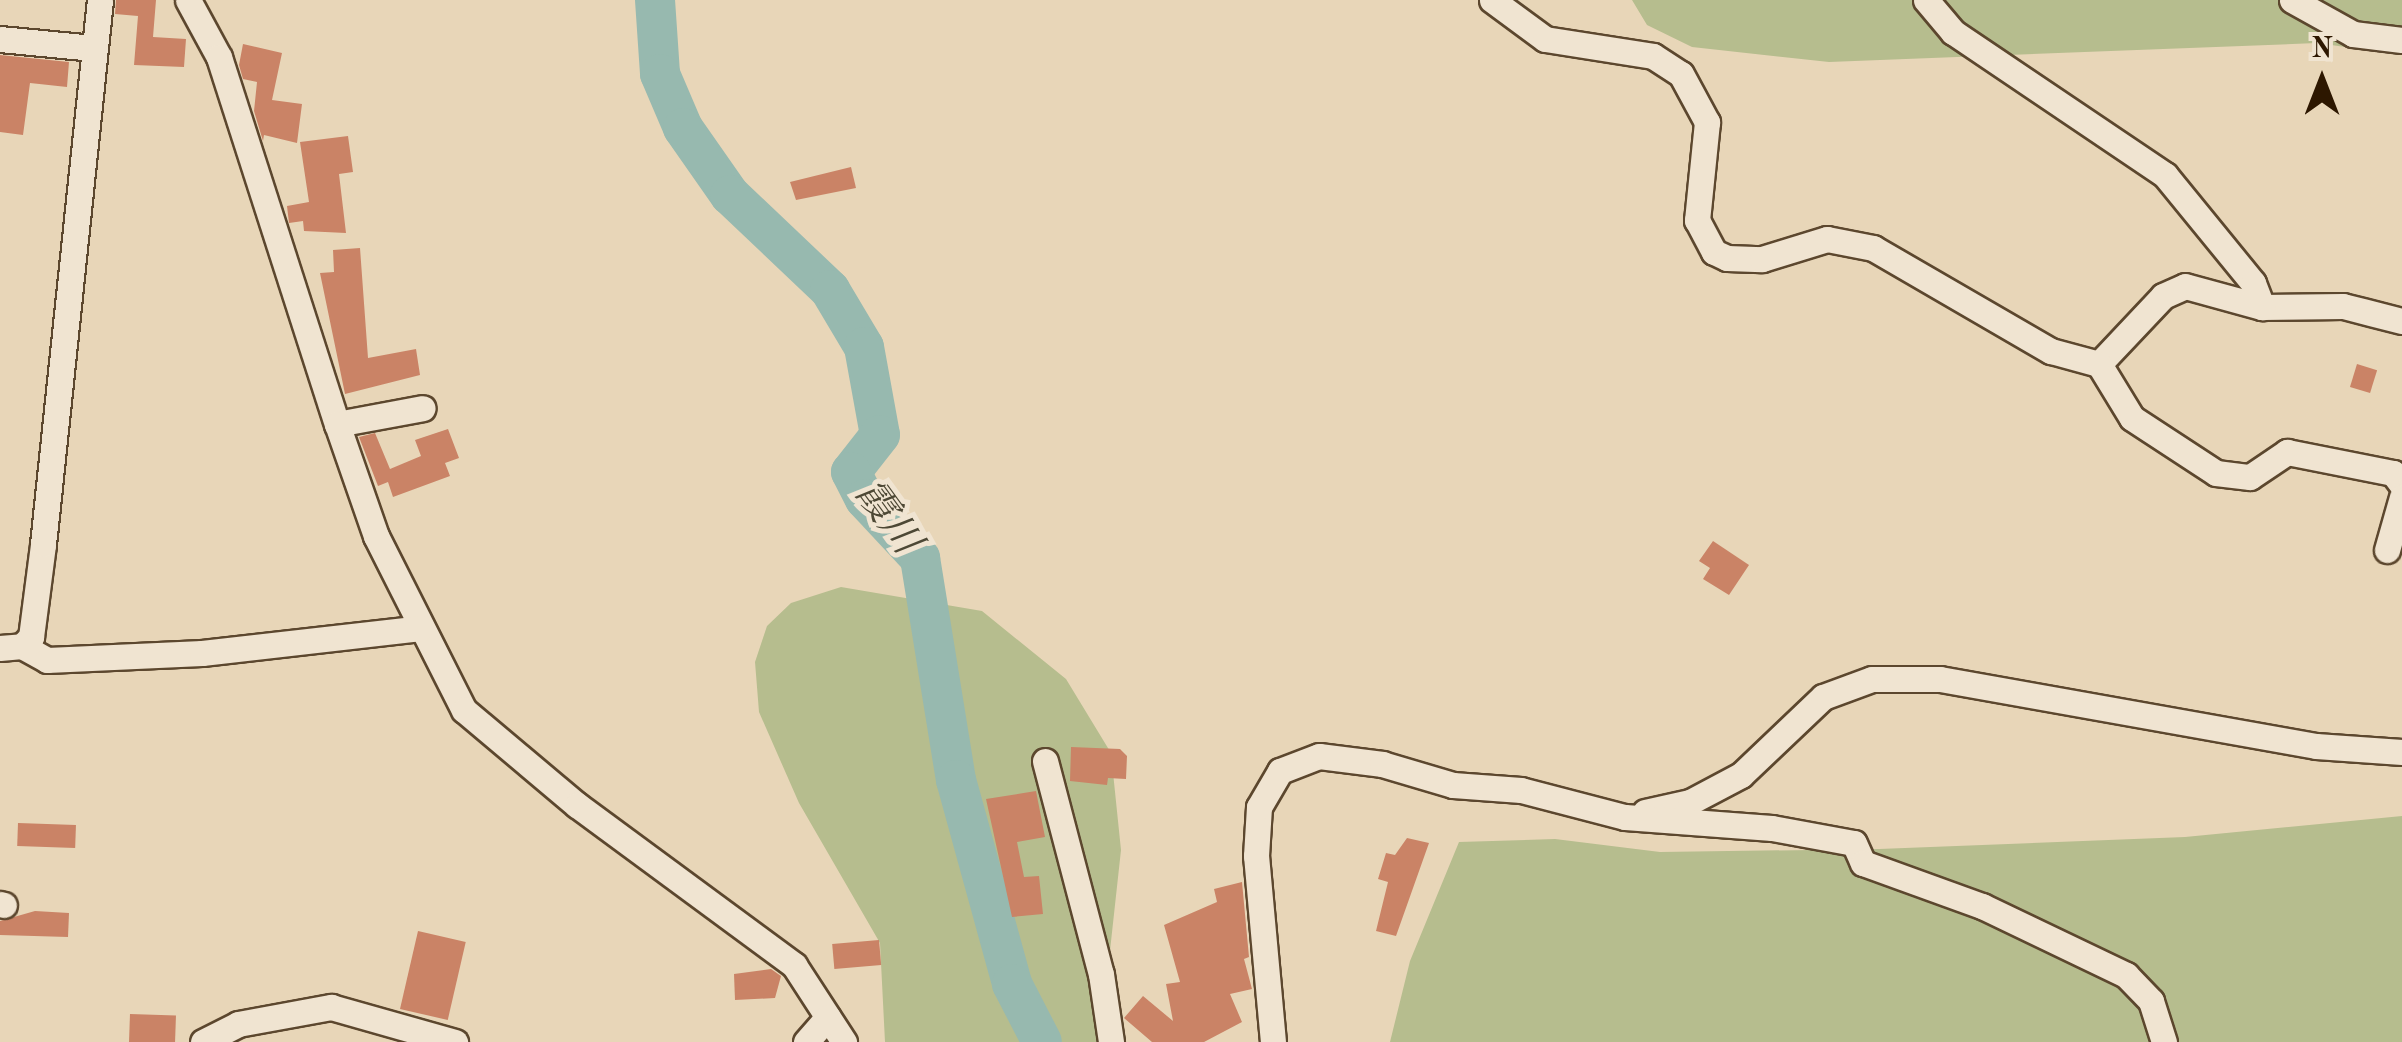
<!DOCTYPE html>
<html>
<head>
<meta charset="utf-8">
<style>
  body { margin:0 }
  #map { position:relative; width:2402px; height:1042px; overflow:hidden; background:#e8d6b8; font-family:"Old Standard TT","Noto Serif JP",serif }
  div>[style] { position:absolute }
  .green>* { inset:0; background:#b6bd8e }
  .river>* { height:40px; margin:-20px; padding:0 20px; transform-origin:20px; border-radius:20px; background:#97b9af }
  .building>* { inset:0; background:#ca8366; transform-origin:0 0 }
  .roads { filter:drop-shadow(2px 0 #5c472e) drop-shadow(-2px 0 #5c472e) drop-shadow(0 2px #5c472e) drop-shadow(0 -2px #5c472e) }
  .street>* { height:25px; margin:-12.5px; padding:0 12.5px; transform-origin:12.5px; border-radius:12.5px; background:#f0e4d1 }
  span { translate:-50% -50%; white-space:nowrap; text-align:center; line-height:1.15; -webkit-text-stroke:10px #f0e4d1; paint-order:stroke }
  .water-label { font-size:40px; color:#4d4835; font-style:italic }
  .north { position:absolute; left:2272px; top:30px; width:100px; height:100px; -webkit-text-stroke:8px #f0e4d1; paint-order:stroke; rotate:0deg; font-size:28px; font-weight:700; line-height:40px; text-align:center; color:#2d1700 }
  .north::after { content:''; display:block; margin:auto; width:35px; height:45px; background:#2d1700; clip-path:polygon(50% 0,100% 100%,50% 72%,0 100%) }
</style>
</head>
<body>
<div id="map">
  <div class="green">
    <div style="clip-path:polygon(1632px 0,2402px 0,2402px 55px,2317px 43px,1829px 62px,1692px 47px,1647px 25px)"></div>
    <div style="clip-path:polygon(841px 587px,982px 611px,1066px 679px,1111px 753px,1121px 850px,1100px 1042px,885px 1042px,880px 943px,799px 803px,759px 712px,755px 662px,767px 626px,791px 603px)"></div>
    <div style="clip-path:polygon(2402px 816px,2402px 1042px,1390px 1042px,1410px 961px,1459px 842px,1555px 839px,1660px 852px,1879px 849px,2185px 837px)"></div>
  </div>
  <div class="river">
    <div style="left:655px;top:0;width:74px;rotate:86.1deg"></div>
    <div style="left:660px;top:74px;width:59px;rotate:66.9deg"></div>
    <div style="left:683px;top:128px;width:82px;rotate:55deg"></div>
    <div style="left:730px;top:195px;width:138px;rotate:43.5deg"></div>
    <div style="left:830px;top:290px;width:66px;rotate:59.2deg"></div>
    <div style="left:864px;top:347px;width:89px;rotate:79.7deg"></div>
    <div style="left:880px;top:435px;width:47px;rotate:128.1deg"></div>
    <div style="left:851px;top:472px;width:30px;rotate:63deg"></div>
    <div style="left:865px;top:499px;width:81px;rotate:47deg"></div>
    <div style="left:920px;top:558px;width:225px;rotate:80.8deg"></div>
    <div style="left:956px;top:780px;width:212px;rotate:74.6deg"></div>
    <div style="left:1012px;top:984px;width:65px;rotate:62.7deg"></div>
  </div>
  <div class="building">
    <div style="clip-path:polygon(116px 0,156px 0,153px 37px,186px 39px,184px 67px,134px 65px,138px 16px,115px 14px)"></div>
    <div style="clip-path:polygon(243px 44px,282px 53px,272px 100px,302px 104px,297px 143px,264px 135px,263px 141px,254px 111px,257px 82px,243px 79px,239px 65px)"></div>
    <div style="clip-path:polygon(0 55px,69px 62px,67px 87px,30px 83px,23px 135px,0 132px)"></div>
    <div style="clip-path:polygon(348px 136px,353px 172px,339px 174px,346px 233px,304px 231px,303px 221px,289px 223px,287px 206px,309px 202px,300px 142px)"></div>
    <div style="clip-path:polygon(851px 167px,856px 188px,796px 200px,790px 182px)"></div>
    <div style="clip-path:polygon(360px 248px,368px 358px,416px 349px,420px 375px,345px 394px,320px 273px,334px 272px,333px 250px)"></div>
    <div style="left:2357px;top:364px;width:21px;height:24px;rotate:17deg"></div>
    <div style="clip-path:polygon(448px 429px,459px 458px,445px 463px,450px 476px,393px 497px,388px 482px,378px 486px,359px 437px,375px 433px,390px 469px,421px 456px,415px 440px)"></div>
    <div style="clip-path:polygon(1713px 541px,1749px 565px,1729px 595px,1703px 579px,1710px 568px,1699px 561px)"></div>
    <div style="clip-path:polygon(1071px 747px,1120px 749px,1127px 756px,1126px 779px,1108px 778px,1107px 785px,1070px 781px)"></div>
    <div style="clip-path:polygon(1036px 791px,1045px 837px,1017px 842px,1024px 877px,1039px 876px,1043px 914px,1012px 917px,986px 799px)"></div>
    <div style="left:18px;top:823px;width:58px;height:23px;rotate:2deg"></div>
    <div style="clip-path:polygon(1407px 838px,1429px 843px,1396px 936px,1376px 931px,1388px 882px,1378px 879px,1386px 853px,1395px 855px)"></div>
    <div style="clip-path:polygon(1242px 882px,1249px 957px,1244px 959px,1252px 989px,1230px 994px,1242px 1022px,1204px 1042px,1152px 1042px,1124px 1018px,1143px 996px,1173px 1021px,1166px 984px,1180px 982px,1164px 925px,1217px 902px,1214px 889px)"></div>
    <div style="clip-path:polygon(35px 911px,69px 913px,68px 937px,0 935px,0 921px)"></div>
    <div style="left:418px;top:931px;width:49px;height:80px;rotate:13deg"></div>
    <div style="left:879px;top:940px;width:25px;height:47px;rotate:85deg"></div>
    <div style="clip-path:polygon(771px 969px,781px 976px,775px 998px,735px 1000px,734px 974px)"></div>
    <div style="left:130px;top:1014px;width:46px;height:28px;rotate:2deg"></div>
  </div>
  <div class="roads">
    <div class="street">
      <div style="left:188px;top:0;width:65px;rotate:61.5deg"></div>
      <div style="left:219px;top:57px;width:386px;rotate:72.2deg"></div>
      <div style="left:337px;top:424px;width:87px;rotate:-10.5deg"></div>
      <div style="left:1492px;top:0;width:66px;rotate:36.3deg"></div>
      <div style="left:1545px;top:39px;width:109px;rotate:8.9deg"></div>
      <div style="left:1653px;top:56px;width:33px;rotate:33deg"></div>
      <div style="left:1681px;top:74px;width:55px;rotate:61.6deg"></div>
      <div style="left:1707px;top:122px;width:99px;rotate:95.8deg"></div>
      <div style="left:1697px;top:220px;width:36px;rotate:62deg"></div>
      <div style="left:1714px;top:252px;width:14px;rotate:25deg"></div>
      <div style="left:1727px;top:258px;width:35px;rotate:2deg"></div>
      <div style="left:1762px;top:259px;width:68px;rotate:-17.1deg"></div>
      <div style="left:1827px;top:239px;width:47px;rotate:11.1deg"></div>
      <div style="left:1873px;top:248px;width:206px;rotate:30.1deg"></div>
      <div style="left:2051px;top:351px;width:50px;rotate:15.2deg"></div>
      <div style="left:2099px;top:364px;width:93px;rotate:-46.7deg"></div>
      <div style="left:2163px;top:296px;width:24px;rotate:-24deg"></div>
      <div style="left:2185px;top:286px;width:80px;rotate:15.3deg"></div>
      <div style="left:2262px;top:307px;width:81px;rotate:-0.7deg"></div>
      <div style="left:2343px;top:306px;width:61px;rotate:14.3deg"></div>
      <div style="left:1926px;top:0;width:42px;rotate:49.8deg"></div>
      <div style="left:1953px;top:32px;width:256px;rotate:34deg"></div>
      <div style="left:2165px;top:175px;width:139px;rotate:50.8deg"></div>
      <div style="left:2253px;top:283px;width:26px;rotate:69deg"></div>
      <div style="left:2292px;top:0;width:70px;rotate:29.1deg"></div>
      <div style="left:2353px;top:34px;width:49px;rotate:7deg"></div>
      <div style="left:0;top:39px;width:93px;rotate:5.5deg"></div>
      <div style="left:2099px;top:364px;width:63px;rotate:58.6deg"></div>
      <div style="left:2132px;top:418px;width:100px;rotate:33.2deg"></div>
      <div style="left:2216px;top:473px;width:34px;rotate:7deg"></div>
      <div style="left:2250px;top:477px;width:45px;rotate:-34deg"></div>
      <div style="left:2287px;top:452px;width:108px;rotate:11.2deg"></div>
      <div style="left:2393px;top:473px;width:15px;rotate:53deg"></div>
      <div style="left:337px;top:424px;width:119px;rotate:70.8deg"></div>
      <div style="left:376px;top:536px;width:195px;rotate:63.2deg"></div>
      <div style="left:464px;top:710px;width:148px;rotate:40.1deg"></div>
      <div style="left:577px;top:805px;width:270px;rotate:36.4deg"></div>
      <div style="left:794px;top:965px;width:92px;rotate:57deg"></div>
      <div style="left:2387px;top:550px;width:55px;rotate:-74.2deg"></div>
      <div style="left:22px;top:646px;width:13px;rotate:-45deg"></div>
      <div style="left:31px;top:637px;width:94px;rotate:-82.6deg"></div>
      <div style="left:43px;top:544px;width:547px;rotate:-84.02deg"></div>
      <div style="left:0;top:648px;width:22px;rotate:-5deg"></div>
      <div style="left:22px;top:646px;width:29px;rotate:29deg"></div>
      <div style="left:47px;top:660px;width:155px;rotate:-2.6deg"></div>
      <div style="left:202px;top:653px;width:220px;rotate:-6.5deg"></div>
      <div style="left:1045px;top:761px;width:220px;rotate:75.3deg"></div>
      <div style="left:1101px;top:974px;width:69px;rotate:81.6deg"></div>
      <div style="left:1645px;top:812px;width:46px;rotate:-12.5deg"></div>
      <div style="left:1690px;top:802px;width:58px;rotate:-27.9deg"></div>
      <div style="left:1741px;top:775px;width:113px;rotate:-43.6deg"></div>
      <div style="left:1823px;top:697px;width:52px;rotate:-20.2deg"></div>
      <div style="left:1872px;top:679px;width:68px"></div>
      <div style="left:1940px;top:679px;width:382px;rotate:10.1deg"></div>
      <div style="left:2316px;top:746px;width:86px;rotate:4deg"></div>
      <div style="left:0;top:904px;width:4px;rotate:14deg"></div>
      <div style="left:203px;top:1042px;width:39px;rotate:-27deg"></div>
      <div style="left:238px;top:1024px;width:95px;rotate:-10.4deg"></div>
      <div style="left:331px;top:1007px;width:129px;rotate:15.8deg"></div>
      <div style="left:806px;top:1042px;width:33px;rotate:-49deg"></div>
      <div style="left:1273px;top:1042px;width:187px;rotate:-95.2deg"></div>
      <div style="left:1256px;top:856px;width:49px;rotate:-86.5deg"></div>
      <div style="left:1259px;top:807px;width:42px;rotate:-59.7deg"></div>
      <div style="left:1280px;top:771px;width:42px;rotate:-21deg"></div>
      <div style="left:1319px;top:756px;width:64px;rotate:7.2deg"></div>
      <div style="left:1382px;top:764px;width:74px;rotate:16.5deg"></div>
      <div style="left:1453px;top:785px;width:68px;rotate:4.2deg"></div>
      <div style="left:1521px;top:790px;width:107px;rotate:14.6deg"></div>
      <div style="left:1625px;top:817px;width:147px;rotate:4.3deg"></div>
      <div style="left:1772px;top:828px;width:83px;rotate:10.4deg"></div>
      <div style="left:1854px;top:843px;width:22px;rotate:66deg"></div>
      <div style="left:1863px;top:863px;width:127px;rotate:19.9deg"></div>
      <div style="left:1982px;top:906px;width:160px;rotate:25.6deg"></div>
      <div style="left:2126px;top:975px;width:36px;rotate:46deg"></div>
      <div style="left:2151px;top:1001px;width:43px;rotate:72.4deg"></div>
    </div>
  </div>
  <div class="water-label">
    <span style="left:886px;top:518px;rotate:54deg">霞川</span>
  </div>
  <div class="north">N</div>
</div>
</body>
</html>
